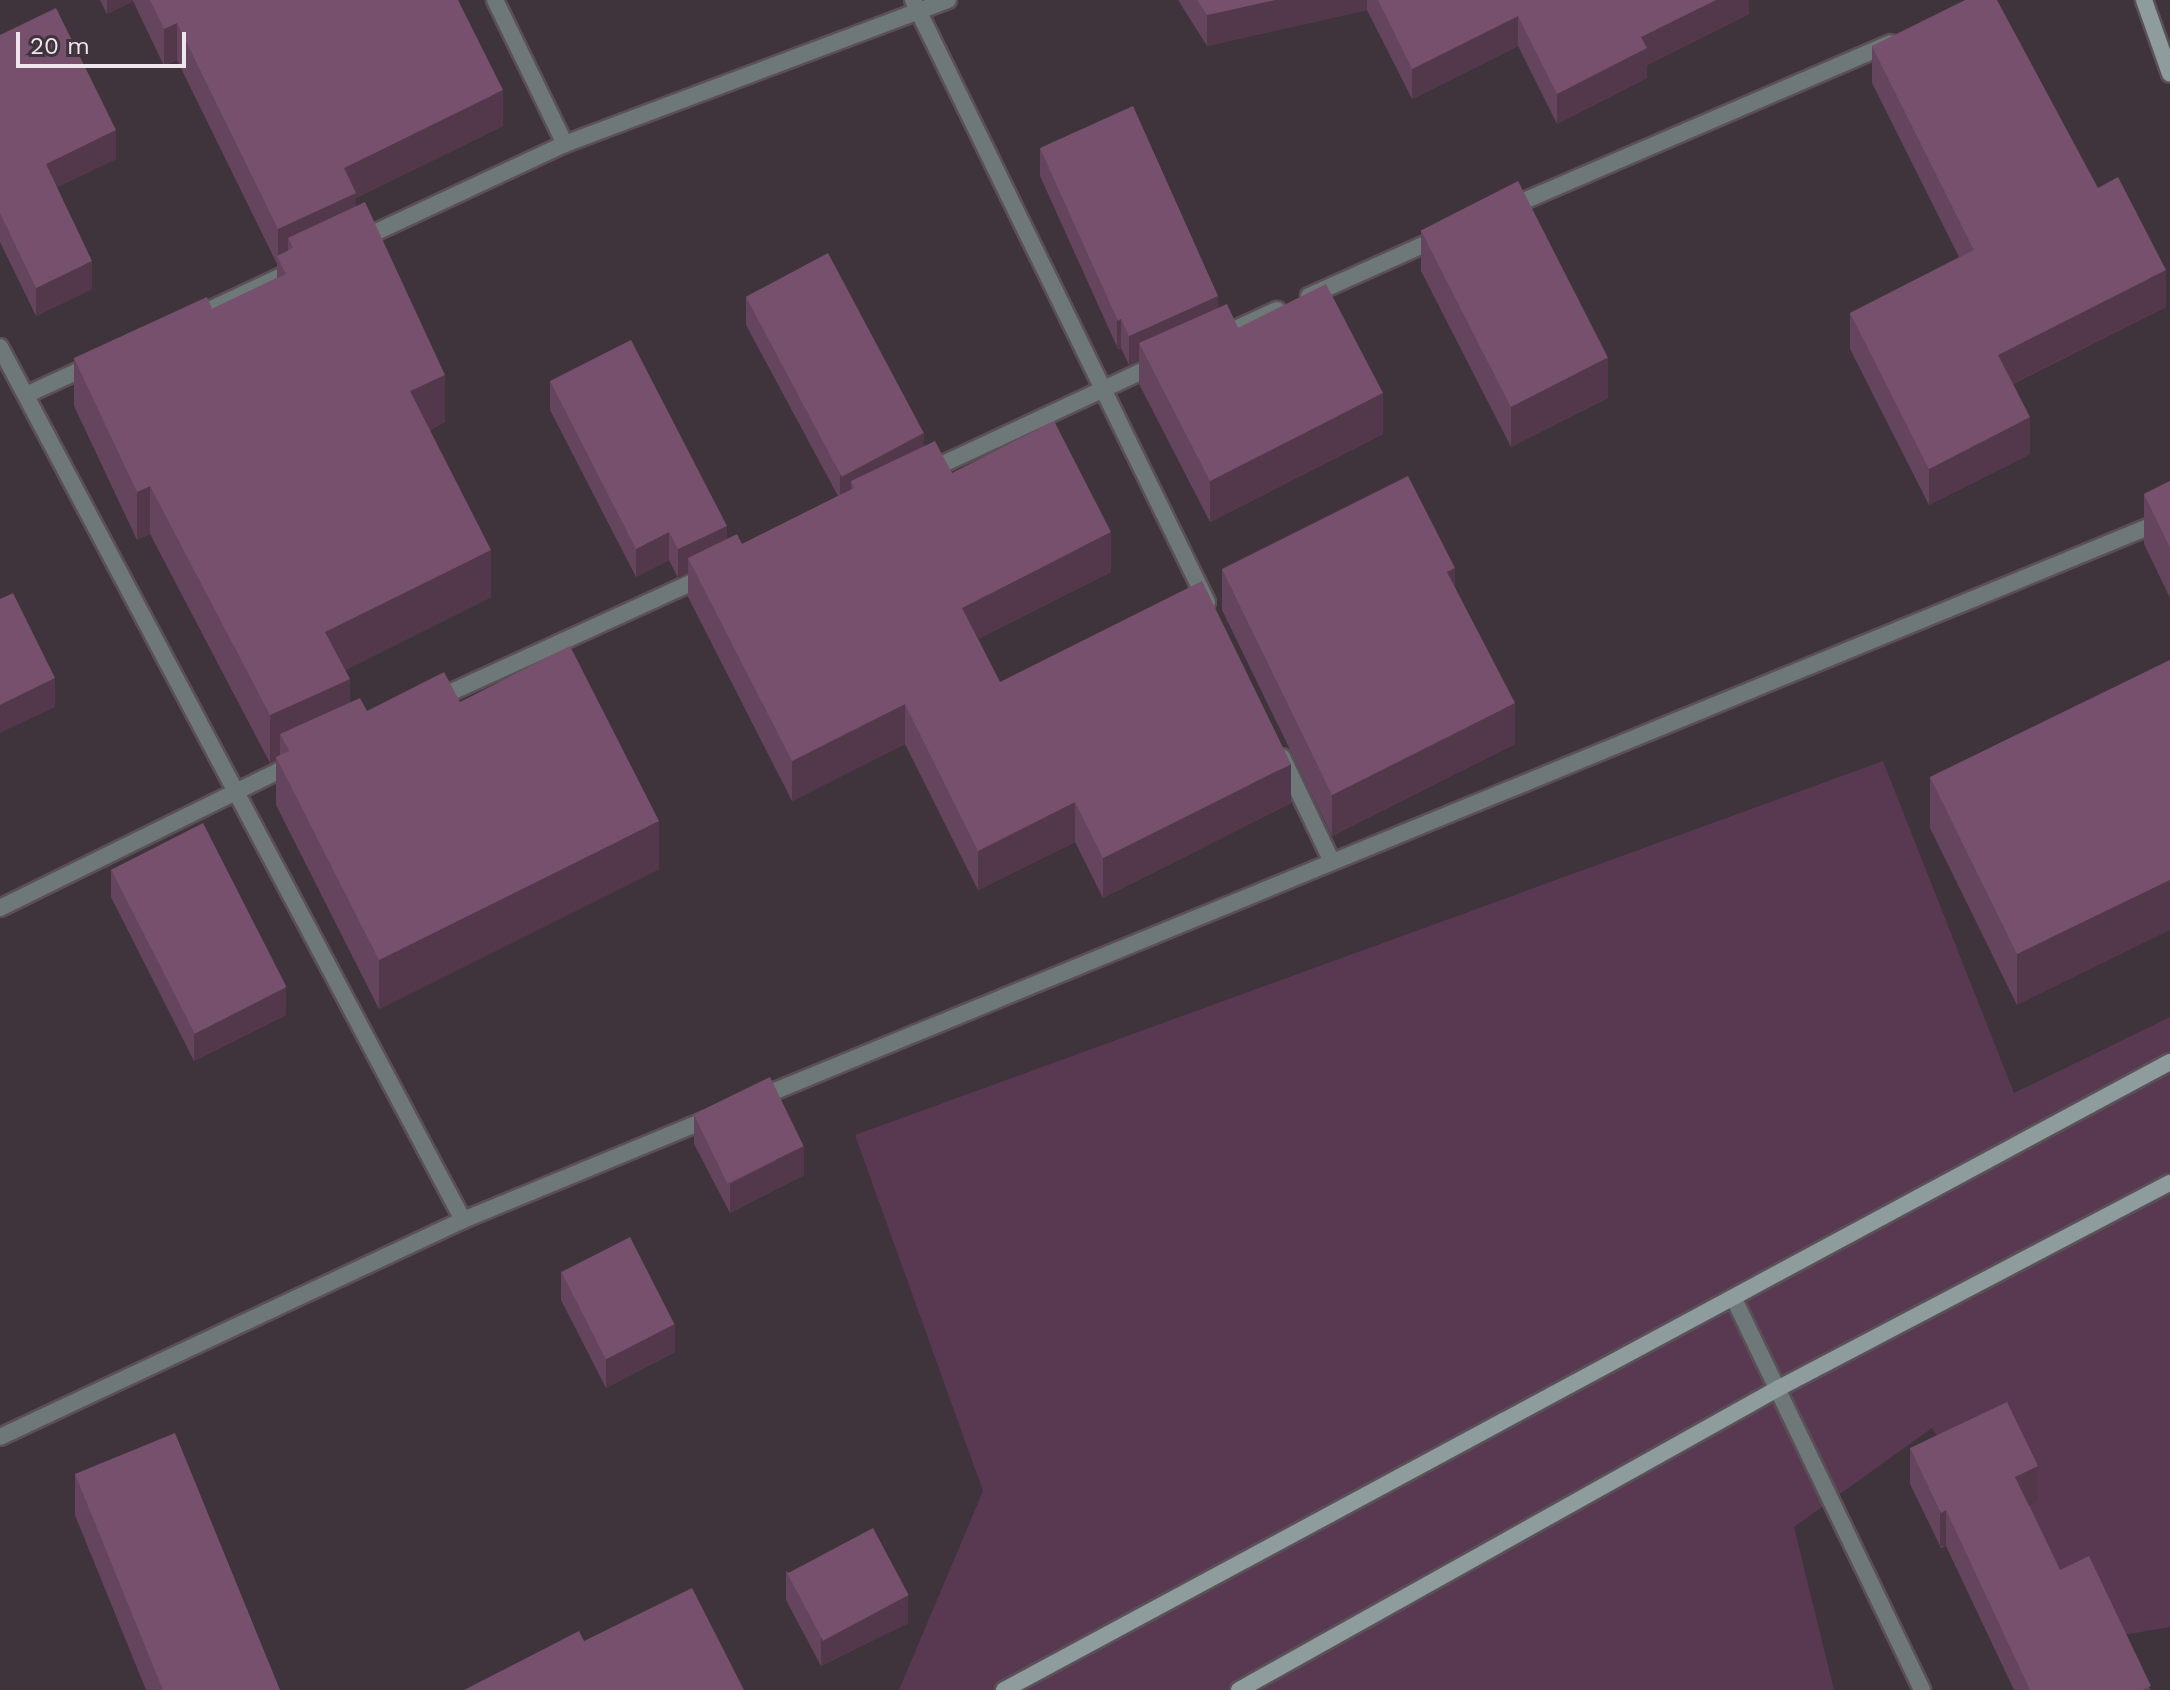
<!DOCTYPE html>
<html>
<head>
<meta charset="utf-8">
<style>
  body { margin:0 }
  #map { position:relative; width:2170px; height:1690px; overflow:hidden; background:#3f333c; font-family:"Work Sans",sans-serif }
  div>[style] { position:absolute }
  .green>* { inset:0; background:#593851 }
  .roads { filter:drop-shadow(2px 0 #5b5058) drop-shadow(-2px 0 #5b5058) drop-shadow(0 2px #5b5058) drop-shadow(0 -2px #5b5058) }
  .street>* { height:16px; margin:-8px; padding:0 8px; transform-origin:8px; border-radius:8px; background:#6f7879 }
  .secondary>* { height:16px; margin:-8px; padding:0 8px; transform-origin:8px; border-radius:8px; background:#8e9c9e }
  .wall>* { inset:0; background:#65455d }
  .shaded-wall>* { inset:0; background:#53384c; transform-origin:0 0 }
  .building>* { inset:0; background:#76506c; transform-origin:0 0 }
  span { translate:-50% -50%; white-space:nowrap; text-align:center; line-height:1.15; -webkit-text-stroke:6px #3f333c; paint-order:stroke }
  .scale { position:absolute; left:16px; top:32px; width:170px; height:36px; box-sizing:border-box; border:4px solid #eee6ec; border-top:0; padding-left:10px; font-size:24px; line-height:28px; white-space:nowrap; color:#eee6ec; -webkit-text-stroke:6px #3f333c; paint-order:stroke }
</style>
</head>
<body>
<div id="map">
  <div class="green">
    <div style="clip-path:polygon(1883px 761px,2014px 1093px,2170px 1017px,2170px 1627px,2059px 1646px,1932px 1428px,1794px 1527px,1834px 1690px,899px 1690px,983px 1491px,855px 1135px)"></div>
  </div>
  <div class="roads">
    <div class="street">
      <div style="left:495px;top:0;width:160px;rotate:64.1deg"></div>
      <div style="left:913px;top:0;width:670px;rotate:63.97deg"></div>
      <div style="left:1510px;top:207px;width:414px;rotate:-23.3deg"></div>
      <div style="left:361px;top:239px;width:225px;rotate:-25deg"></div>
      <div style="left:565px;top:144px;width:409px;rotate:-20.6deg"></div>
      <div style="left:1309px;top:296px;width:145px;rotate:-24.1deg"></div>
      <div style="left:194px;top:317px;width:97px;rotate:-25deg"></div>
      <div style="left:1218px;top:337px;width:65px;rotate:-24.6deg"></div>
      <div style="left:0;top:347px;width:988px;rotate:62.06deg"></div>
      <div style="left:26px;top:395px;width:74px;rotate:-24.8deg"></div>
      <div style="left:928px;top:471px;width:253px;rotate:-25deg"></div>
      <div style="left:434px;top:700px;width:301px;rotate:-24.5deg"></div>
      <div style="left:1282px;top:757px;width:116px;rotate:64.5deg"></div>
      <div style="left:0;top:908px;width:326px;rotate:-26.2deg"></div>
      <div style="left:758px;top:1098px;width:1526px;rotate:-22.33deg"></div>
      <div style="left:1734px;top:1299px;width:434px;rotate:64.3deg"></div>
      <div style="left:0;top:1437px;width:511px;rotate:-25.11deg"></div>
      <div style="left:463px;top:1220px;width:273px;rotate:-22.4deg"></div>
    </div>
    <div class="secondary">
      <div style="left:2144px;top:0;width:78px;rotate:70.6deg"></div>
      <div style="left:1004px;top:1690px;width:1324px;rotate:-28.31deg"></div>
      <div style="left:1239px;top:1690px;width:619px;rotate:-29.22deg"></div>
      <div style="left:1779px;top:1388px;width:441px;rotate:-27.7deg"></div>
    </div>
  </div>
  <div class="wall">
    <div style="clip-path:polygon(100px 0,458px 0,503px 126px,356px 198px,356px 206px,445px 422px,430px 430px,491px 597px,345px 670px,350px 703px,367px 711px,460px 702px,659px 869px,379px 1009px,276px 805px,276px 760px,270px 763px,150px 534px,137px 540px,74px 406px,74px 358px,212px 309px,277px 278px,277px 264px,177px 60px,164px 66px,133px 1px,107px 14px)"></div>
    <div style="clip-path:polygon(1178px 0,1749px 0,1749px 14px,1647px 65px,1647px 78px,1557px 124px,1518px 46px,1412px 99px,1367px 10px,1207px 46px)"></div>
    <div style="clip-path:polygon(0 35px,116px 159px,57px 187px,92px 289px,36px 316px,0 242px)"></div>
    <div style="clip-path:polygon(1872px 46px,2098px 188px,2166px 307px,2013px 384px,2030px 454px,1929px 505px,1850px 349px,1850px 313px,1959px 257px,1872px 83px)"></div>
    <div style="clip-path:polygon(1040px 148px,1218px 308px,1238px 328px,1383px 434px,1210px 522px,1139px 384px,1139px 360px,1129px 365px,1121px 348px,1118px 349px,1040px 176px)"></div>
    <div style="clip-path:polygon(1421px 230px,1608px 398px,1511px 447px,1421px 271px)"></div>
    <div style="clip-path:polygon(746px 297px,924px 446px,952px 473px,1111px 572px,978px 639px,1000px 682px,1291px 803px,1103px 898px,1075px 842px,978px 890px,905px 744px,792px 801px,688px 597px,688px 573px,678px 578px,669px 560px,636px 577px,550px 410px,550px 381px,727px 539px,742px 544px,838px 496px,746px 325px)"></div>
    <div style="clip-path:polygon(2170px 481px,2170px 598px,2144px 544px,2144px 494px)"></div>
    <div style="clip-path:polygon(1222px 569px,1455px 588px,1515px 744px,1332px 836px,1222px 610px)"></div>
    <div style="clip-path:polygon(2170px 660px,2017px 1005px,1930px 828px,1930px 777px)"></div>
    <div style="clip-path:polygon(111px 869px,286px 1015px,194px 1061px,111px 897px)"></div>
    <div style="clip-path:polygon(694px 1115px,804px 1175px,730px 1213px,694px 1144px)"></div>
    <div style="clip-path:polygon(561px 1272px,675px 1352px,606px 1388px,561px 1300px)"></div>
    <div style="clip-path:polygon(1910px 1448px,2038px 1502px,2030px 1506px,2060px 1570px,2151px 1690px,2014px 1690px,1946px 1546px,1941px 1548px,1910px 1484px)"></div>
    <div style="clip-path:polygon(75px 1474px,280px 1690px,146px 1690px,75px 1515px)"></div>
    <div style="clip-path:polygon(786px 1571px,908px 1623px,821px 1666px,786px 1600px)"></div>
  </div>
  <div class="shaded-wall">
    <div style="clip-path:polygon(107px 0,133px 0,133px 1px,107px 14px)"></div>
    <div style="clip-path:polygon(1275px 0,1367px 0,1367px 10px,1207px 46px,1207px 15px)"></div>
    <div style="clip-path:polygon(1716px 0,1749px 0,1749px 14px,1647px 65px,1647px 78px,1557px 124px,1557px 94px,1641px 37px)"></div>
    <div style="clip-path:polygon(1518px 16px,1518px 46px,1412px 99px,1412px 69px)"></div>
    <div style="clip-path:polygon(177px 23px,177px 60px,164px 66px,164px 29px)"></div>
    <div style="clip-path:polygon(503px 90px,503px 126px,356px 198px,356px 229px,293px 248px,288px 238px,288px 261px,278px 258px,278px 229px,344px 168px)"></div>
    <div style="clip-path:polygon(116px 130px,116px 159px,46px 193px,46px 164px)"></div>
    <div style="clip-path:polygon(92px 261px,92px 289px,36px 316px,36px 288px)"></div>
    <div style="clip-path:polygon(2166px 270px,2166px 307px,1998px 391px,1998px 355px)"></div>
    <div style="clip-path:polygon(1218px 296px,1218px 325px,1139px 343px,1139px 360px,1129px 365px,1129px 336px)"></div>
    <div style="left:1121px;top:319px;width:29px;height:4px;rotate:90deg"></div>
    <div style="clip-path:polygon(1608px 357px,1608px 398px,1511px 447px,1511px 406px)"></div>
    <div style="clip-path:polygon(445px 375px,445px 422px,410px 439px,410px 391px)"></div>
    <div style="clip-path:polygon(1383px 393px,1383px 434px,1210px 522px,1210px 481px)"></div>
    <div style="clip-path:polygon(2030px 417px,2030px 454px,1929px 505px,1929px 469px)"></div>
    <div style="clip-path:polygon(924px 433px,924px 461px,851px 481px,851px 496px,840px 501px,840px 472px)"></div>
    <div style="clip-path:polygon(150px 486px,150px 534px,137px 540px,137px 492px)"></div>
    <div style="clip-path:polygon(727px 526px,727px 554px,688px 558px,688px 573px,678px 578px,678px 549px)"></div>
    <div style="clip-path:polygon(669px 532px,669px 560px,636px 577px,636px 549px)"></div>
    <div style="clip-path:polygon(1111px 532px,1111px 572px,962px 647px,962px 608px)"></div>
    <div style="clip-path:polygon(491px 550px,491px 597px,325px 680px,325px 632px)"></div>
    <div style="clip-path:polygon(1455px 568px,1455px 609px,1447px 572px)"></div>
    <div style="clip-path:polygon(55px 678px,55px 707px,0 733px,0 705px)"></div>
    <div style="clip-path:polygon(350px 679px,350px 727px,289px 751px,280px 734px,280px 758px,276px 757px,276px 760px,270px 763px,270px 715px)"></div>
    <div style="clip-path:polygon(1515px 703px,1515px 744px,1332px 836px,1332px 795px)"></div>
    <div style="clip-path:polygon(905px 704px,905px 744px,792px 801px,792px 761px)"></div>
    <div style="clip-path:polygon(1291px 764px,1291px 803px,1103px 898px,1103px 858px)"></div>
    <div style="clip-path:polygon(1075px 802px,1075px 842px,978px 890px,978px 851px)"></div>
    <div style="clip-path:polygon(659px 821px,659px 869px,379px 1009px,379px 960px)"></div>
    <div style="clip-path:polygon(2170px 880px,2170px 930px,2017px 1005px,2017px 954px)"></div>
    <div style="clip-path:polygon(286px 987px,286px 1015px,194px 1061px,194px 1033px)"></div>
    <div style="clip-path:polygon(804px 1146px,804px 1175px,730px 1213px,730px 1184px)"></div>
    <div style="clip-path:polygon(675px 1324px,675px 1352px,606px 1388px,606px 1359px)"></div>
    <div style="clip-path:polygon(2038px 1466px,2038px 1502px,2015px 1513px,2015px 1477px)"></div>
    <div style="left:1946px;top:1510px;width:36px;height:6px;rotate:90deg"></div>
    <div style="clip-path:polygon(908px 1595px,908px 1623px,821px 1666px,821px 1638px)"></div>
  </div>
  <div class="building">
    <div style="clip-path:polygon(150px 0,458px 0,503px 90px,344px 168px,356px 193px,278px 229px,177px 23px,164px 29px)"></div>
    <div style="clip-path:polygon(1197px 0,1275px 0,1207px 15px)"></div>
    <div style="clip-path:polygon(1378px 0,1716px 0,1641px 37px,1647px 48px,1557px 94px,1518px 16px,1412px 69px)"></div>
    <div style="clip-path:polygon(1965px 0,1997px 0,2098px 188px,2118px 177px,2166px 270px,1998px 355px,2030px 417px,1929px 469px,1850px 313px,1974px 250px,1872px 46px)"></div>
    <div style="clip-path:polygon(56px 8px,116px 130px,46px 164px,92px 261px,36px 288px,0 213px,0 35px)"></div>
    <div style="clip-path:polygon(1133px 106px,1218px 296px,1129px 336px,1121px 319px,1118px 321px,1040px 148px)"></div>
    <div style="left:1518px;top:181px;width:198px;height:109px;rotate:63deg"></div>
    <div style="clip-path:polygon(365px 202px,445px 375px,410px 391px,491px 550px,325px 632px,350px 679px,270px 715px,150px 486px,137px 492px,74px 358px,207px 297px,212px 309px,286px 274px,277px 256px,293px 248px,288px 238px)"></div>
    <div style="left:828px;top:253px;width:204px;height:93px;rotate:62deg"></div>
    <div style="clip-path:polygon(1326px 284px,1383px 393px,1210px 481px,1139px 343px,1227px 304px,1238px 328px)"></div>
    <div style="clip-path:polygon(631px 340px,727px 526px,678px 549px,669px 532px,636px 549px,550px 381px)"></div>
    <div style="clip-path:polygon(1054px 421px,1111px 532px,962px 608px,1000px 682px,1202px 581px,1291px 764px,1103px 858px,1075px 802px,978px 851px,905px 704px,792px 761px,688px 558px,737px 534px,742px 544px,854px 488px,851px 481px,935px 441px,952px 473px)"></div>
    <div style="clip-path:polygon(1408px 476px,1455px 568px,1447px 572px,1515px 703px,1332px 795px,1222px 569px)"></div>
    <div style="clip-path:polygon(2170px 481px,2170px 548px,2144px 494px)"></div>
    <div style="clip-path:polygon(13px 593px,55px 678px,0 705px,0 599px)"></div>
    <div style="clip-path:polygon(570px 646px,659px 821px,379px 960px,276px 757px,289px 751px,280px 734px,360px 698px,367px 711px,444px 672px,460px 702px)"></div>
    <div style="clip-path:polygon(2170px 660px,2170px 880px,2017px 954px,1930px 777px)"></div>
    <div style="left:203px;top:823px;width:184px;height:103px;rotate:63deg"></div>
    <div style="left:770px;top:1077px;width:77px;height:85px;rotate:64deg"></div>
    <div style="left:630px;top:1237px;width:98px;height:77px;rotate:63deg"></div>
    <div style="clip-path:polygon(2007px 1402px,2038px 1466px,2015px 1477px,2060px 1570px,2089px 1556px,2151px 1686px,2142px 1690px,2030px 1690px,1946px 1510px,1941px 1513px,1910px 1448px)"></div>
    <div style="clip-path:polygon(175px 1433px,280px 1690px,163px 1690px,75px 1474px)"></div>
    <div style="left:873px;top:1528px;width:76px;height:97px;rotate:62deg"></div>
    <div style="clip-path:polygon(692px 1588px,744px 1690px,464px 1690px,579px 1631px,584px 1641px)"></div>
  </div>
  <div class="scale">20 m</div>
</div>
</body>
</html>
